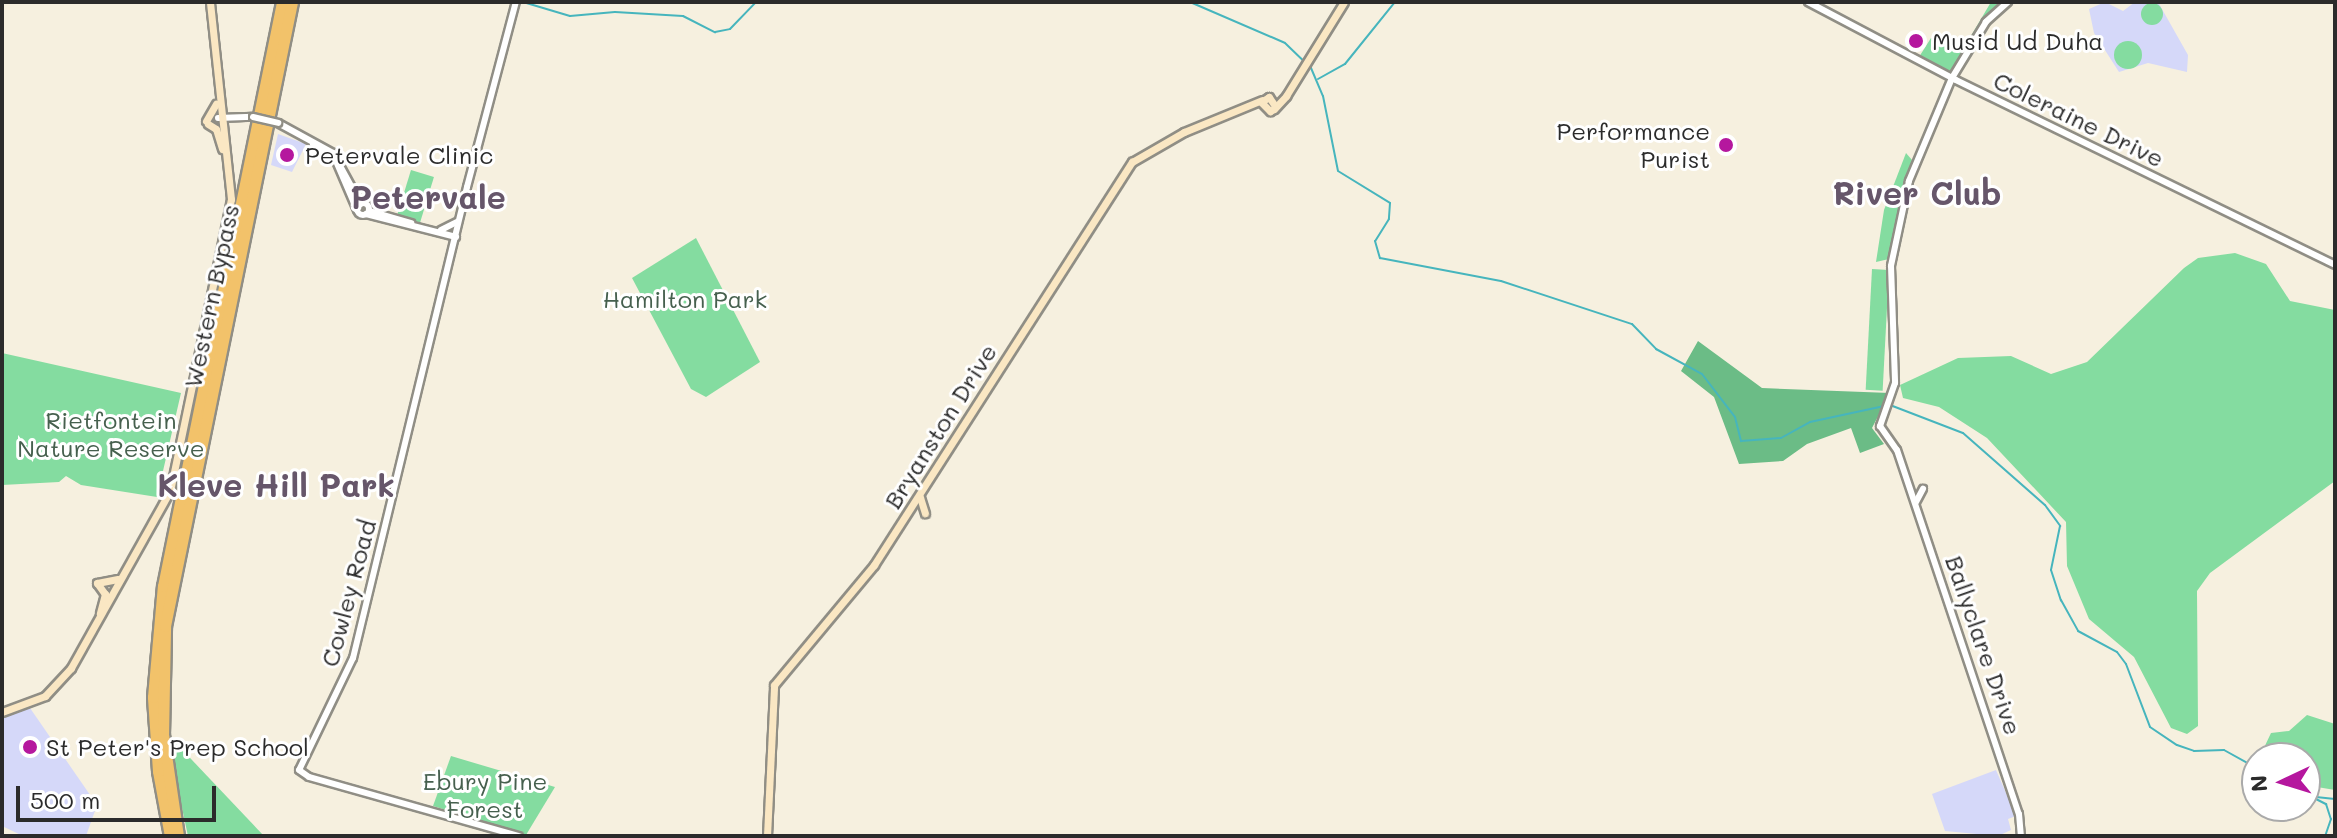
<!DOCTYPE html>
<html>
<head>
<meta charset="utf-8">
<style>
  body { margin:0 }
  #map { position:relative; width:2337px; height:838px; overflow:hidden; background:#f6f0df; font-family:Mali,sans-serif }
  div>[style] { position:absolute }
  .built>* { inset:0; background:#d5d8f9 }
  .green>* { inset:0; background:#84dca0; transform-origin:0 0 }
  .round { border-radius:50% }
  .forest>* { inset:0; background:#6bbc86 }
  .stream>* { height:2px; margin:-1px; padding:0 1px; transform-origin:1px; border-radius:1px; background:#46b5bd }
  .roads { filter:drop-shadow(2px 0 #908e85) drop-shadow(-2px 0 #908e85) drop-shadow(0 2px #908e85) drop-shadow(0 -2px #908e85) }
  .tertiary>* { height:6px; margin:-3px; padding:0 3px; transform-origin:3px; border-radius:3px; background:#fff }
  .tertiary>.ring { margin:-3px; padding:0; box-sizing:content-box; background:none; border:6px solid #fff; border-radius:50% }
  .secondary>* { height:7px; margin:-3.5px; padding:0 3.5px; transform-origin:3.5px; border-radius:3.5px; background:#fae7c3 }
  .motorway>* { height:11px; margin:-5.5px; padding:0 5.5px; transform-origin:5.5px; border-radius:5.5px; background:#f2c26a }
  .bridges { filter:drop-shadow(2px 0 #908e85) drop-shadow(-2px 0 #908e85) drop-shadow(0 2px #908e85) drop-shadow(0 -2px #908e85) }
  .tertiary-bridge>* { height:6px; margin:-3px; padding:0 3px; transform-origin:3px; border-radius:3px; background:#fff }
  .dots>* { width:22px; height:22px; translate:-50% -50%; box-sizing:border-box; border:4px solid #fff; border-radius:50% }
  span { translate:-50% -50%; white-space:nowrap; text-align:center; line-height:1.15; -webkit-text-stroke:6px #fff; paint-order:stroke }
  .poi-label { font-size:24px; color:#2b2b2b }
  .left { translate:0 -50%; text-align:left }
  .right { translate:-100% -50%; text-align:right }
  .street-label { font-size:24px; color:#2b2b2b }
  .park-label { font-size:24px; color:#46604e }
  .district-label { font-size:32px; color:#66566a; font-weight:700 }
  .frame { position:absolute; inset:0; border:4px solid #2b2b2b; pointer-events:none }
  .north { position:absolute; left:2241px; top:742px; width:80px; height:80px; box-sizing:border-box; background:#fff; border:2px solid #aaa; border-radius:50%; rotate:266deg; font-size:22px; font-weight:700; line-height:32px; text-align:center; color:#2b2b2b }
  .north::after { content:''; display:block; margin:auto; width:28px; height:36px; background:#b5179e; clip-path:polygon(50% 0,100% 100%,50% 72%,0 100%) }
  .scale { position:absolute; left:16px; top:786px; width:200px; height:36px; box-sizing:border-box; border:4px solid #2b2b2b; border-top:0; padding-left:10px; font-size:24px; line-height:28px; white-space:nowrap; color:#2b2b2b; -webkit-text-stroke:6px #fff; paint-order:stroke }
</style>
</head>
<body>
<div id="map">
  <div class="built">
    <div style="clip-path:polygon(2105px 2px,2123px 11px,2135px 2px,2158px 2px,2188px 55px,2187px 72px,2148px 63px,2119px 72px,2094px 33px,2089px 9px)"></div>
    <div style="clip-path:polygon(278px 134px,306px 144px,292px 172px,271px 165px)"></div>
    <div style="clip-path:polygon(30px 708px,97px 805px,86px 836px,23px 836px,2px 826px,2px 716px)"></div>
    <div style="clip-path:polygon(1996px 770px,2016px 816px,2008px 819px,2011px 830px,1998px 836px,1945px 831px,1932px 794px)"></div>
  </div>
  <div class="green">
    <div style="clip-path:polygon(1991px 2px,2004px 2px,1991px 11px,1951px 77px,1919px 57px,1931px 38px,1965px 46px)"></div>
    <div class="round" style="left:2141px;top:3px;width:22px;height:22px"></div>
    <div class="round" style="left:2114px;top:41px;width:28px;height:28px"></div>
    <div style="clip-path:polygon(1906px 153px,1912px 160px,1889px 259px,1876px 262px,1884px 210px)"></div>
    <div style="left:411px;top:170px;width:24px;height:49px;rotate:17deg"></div>
    <div style="clip-path:polygon(696px 238px,760px 362px,706px 397px,691px 389px,632px 278px)"></div>
    <div style="clip-path:polygon(2235px 253px,2266px 264px,2290px 301px,2335px 310px,2335px 481px,2210px 573px,2197px 591px,2198px 726px,2187px 734px,2171px 728px,2134px 657px,2089px 619px,2067px 566px,2066px 522px,1987px 438px,1939px 407px,1903px 398px,1900px 385px,1958px 358px,2011px 356px,2051px 374px,2087px 362px,2184px 268px,2198px 258px)"></div>
    <div style="left:1872px;top:269px;width:17px;height:121px;rotate:3deg"></div>
    <div style="clip-path:polygon(2px 353px,181px 393px,157px 497px,81px 485px,66px 476px,59px 482px,2px 485px)"></div>
    <div style="clip-path:polygon(2307px 715px,2335px 724px,2335px 790px,2305px 785px,2305px 758px,2267px 758px,2262px 752px,2271px 733px,2289px 731px)"></div>
    <div style="clip-path:polygon(174px 741px,264px 836px,188px 836px,174px 771px)"></div>
    <div style="clip-path:polygon(451px 756px,555px 787px,526px 835px,433px 806px)"></div>
  </div>
  <div class="forest">
    <div style="clip-path:polygon(1698px 341px,1762px 388px,1890px 393px,1872px 428px,1884px 444px,1860px 453px,1851px 428px,1807px 444px,1783px 461px,1739px 464px,1714px 397px,1681px 371px)"></div>
  </div>
  <div class="stream">
    <div style="left:523px;top:2px;width:49px;rotate:16.6deg"></div>
    <div style="left:570px;top:16px;width:45px;rotate:-5.1deg"></div>
    <div style="left:615px;top:12px;width:68px;rotate:3.4deg"></div>
    <div style="left:683px;top:16px;width:36px;rotate:27deg"></div>
    <div style="left:715px;top:32px;width:15px;rotate:-11deg"></div>
    <div style="left:730px;top:29px;width:37px;rotate:-46deg"></div>
    <div style="left:1190px;top:2px;width:103px;rotate:23.3deg"></div>
    <div style="left:1285px;top:43px;width:36px;rotate:44deg"></div>
    <div style="left:1311px;top:68px;width:30px;rotate:67deg"></div>
    <div style="left:1323px;top:96px;width:76px;rotate:78.7deg"></div>
    <div style="left:1338px;top:171px;width:61px;rotate:31.6deg"></div>
    <div style="left:1390px;top:203px;width:16px;rotate:94deg"></div>
    <div style="left:1389px;top:219px;width:26px;rotate:122deg"></div>
    <div style="left:1375px;top:241px;width:18px;rotate:74deg"></div>
    <div style="left:1380px;top:258px;width:123px;rotate:10.8deg"></div>
    <div style="left:1501px;top:281px;width:138px;rotate:18.2deg"></div>
    <div style="left:1632px;top:324px;width:35px;rotate:46deg"></div>
    <div style="left:1656px;top:349px;width:52px;rotate:28.5deg"></div>
    <div style="left:1702px;top:374px;width:54px;rotate:52.5deg"></div>
    <div style="left:1735px;top:417px;width:25px;rotate:76deg"></div>
    <div style="left:1741px;top:441px;width:40px;rotate:-4.3deg"></div>
    <div style="left:1781px;top:438px;width:33px;rotate:-29deg"></div>
    <div style="left:1810px;top:422px;width:76px;rotate:-12.2deg"></div>
    <div style="left:1318px;top:79px;width:31px;rotate:-29deg"></div>
    <div style="left:1345px;top:64px;width:80px;rotate:-51.1deg"></div>
    <div style="left:1890px;top:405px;width:78px;rotate:21deg"></div>
    <div style="left:1963px;top:433px;width:109px;rotate:41.3deg"></div>
    <div style="left:2045px;top:505px;width:26px;rotate:54deg"></div>
    <div style="left:2060px;top:526px;width:45px;rotate:101.6deg"></div>
    <div style="left:2051px;top:570px;width:32px;rotate:72deg"></div>
    <div style="left:2061px;top:600px;width:35px;rotate:61deg"></div>
    <div style="left:2078px;top:631px;width:44px;rotate:28.3deg"></div>
    <div style="left:2117px;top:652px;width:15px;rotate:53deg"></div>
    <div style="left:2126px;top:664px;width:67px;rotate:69.1deg"></div>
    <div style="left:2150px;top:727px;width:32px;rotate:34deg"></div>
    <div style="left:2177px;top:745px;width:18px;rotate:19deg"></div>
    <div style="left:2194px;top:751px;width:30px;rotate:-2deg"></div>
    <div style="left:2224px;top:750px;width:38px;rotate:29deg"></div>
    <div style="left:2312px;top:797px;width:16px;rotate:27deg"></div>
    <div style="left:2326px;top:804px;width:16px;rotate:72deg"></div>
    <div style="left:2331px;top:819px;width:18px;rotate:109deg"></div>
    <div style="left:2316px;top:797px;width:19px;rotate:6deg"></div>
  </div>
  <div class="roads">
    <div class="tertiary">
      <div style="left:1808px;top:2px;width:167px;rotate:27.8deg"></div>
      <div style="left:1956px;top:80px;width:422px;rotate:26deg"></div>
      <div style="left:2008px;top:2px;width:30px;rotate:138deg"></div>
      <div style="left:1986px;top:22px;width:66px;rotate:121.3deg"></div>
      <div style="left:1952px;top:78px;width:112px;rotate:112.7deg"></div>
      <div style="left:1909px;top:181px;width:87px;rotate:102deg"></div>
      <div style="left:1891px;top:266px;width:117px;rotate:88deg"></div>
      <div style="left:1895px;top:383px;width:46px;rotate:109.2deg"></div>
      <div style="left:1880px;top:426px;width:29px;rotate:55deg"></div>
      <div style="left:1897px;top:450px;width:384px;rotate:71.5deg"></div>
      <div style="left:2019px;top:814px;width:22px;rotate:85deg"></div>
      <div style="left:218px;top:118px;width:35px;rotate:-2deg"></div>
      <div style="left:278px;top:123px;width:63px;rotate:28.6deg"></div>
      <div style="left:333px;top:153px;width:58px;rotate:61.2deg"></div>
      <div style="left:313px;top:144px;width:29px;rotate:36deg"></div>
      <div style="left:336px;top:161px;width:53px;rotate:66.8deg"></div>
      <div style="left:467px;top:187px;width:485px;rotate:103.6deg"></div>
      <div style="left:353px;top:658px;width:124px;rotate:115.7deg"></div>
      <div style="left:299px;top:770px;width:12px;rotate:35deg"></div>
      <div style="left:309px;top:777px;width:218px;rotate:15.7deg"></div>
      <div style="left:467px;top:187px;width:191px;rotate:-75.2deg"></div>
      <div class="ring" style="left:357px;top:203px;width:6px;height:6px"></div>
      <div style="left:369px;top:211px;width:44px;rotate:15.9deg"></div>
      <div style="left:366px;top:214px;width:93px;rotate:14.3deg"></div>
      <div style="left:441px;top:230px;width:18px;rotate:-27deg"></div>
      <div style="left:1916px;top:502px;width:15px;rotate:-62deg"></div>
    </div>
    <div class="secondary">
      <div style="left:1275px;top:106px;width:11px;rotate:-124deg"></div>
      <div style="left:1269px;top:97px;width:9px;rotate:148deg"></div>
      <div style="left:1261px;top:102px;width:13px;rotate:45deg"></div>
      <div style="left:1270px;top:111px;width:4px;rotate:-27deg"></div>
      <div style="left:1274px;top:109px;width:18px;rotate:-47deg"></div>
      <div style="left:1286px;top:96px;width:110px;rotate:-58.3deg"></div>
      <div style="left:206px;top:121px;width:20px;rotate:-60deg"></div>
      <div style="left:208px;top:124px;width:9px;rotate:32deg"></div>
      <div style="left:216px;top:129px;width:21px;rotate:73deg"></div>
      <div style="left:920px;top:497px;width:17px;rotate:73deg"></div>
      <div style="left:97px;top:583px;width:14px;rotate:54deg"></div>
      <div style="left:105px;top:594px;width:20px;rotate:105deg"></div>
      <div style="left:97px;top:583px;width:21px;rotate:-11deg"></div>
      <div style="left:2px;top:712px;width:46px;rotate:-20.4deg"></div>
      <div style="left:45px;top:696px;width:38px;rotate:-47deg"></div>
      <div style="left:71px;top:668px;width:203px;rotate:-60.8deg"></div>
      <div style="left:170px;top:491px;width:298px;rotate:-78.2deg"></div>
      <div style="left:231px;top:199px;width:198px;rotate:-96.1deg"></div>
      <div style="left:767px;top:836px;width:151px;rotate:-87.3deg"></div>
      <div style="left:774px;top:685px;width:156px;rotate:-50.2deg"></div>
      <div style="left:874px;top:565px;width:479px;rotate:-57.4deg"></div>
      <div style="left:1132px;top:162px;width:60px;rotate:-30deg"></div>
      <div style="left:1184px;top:132px;width:84px;rotate:-22.3deg"></div>
    </div>
    <div class="motorway">
      <div style="left:170px;top:836px;width:66px;rotate:-100.5deg"></div>
      <div style="left:158px;top:771px;width:74px;rotate:-93.9deg"></div>
      <div style="left:153px;top:697px;width:111px;rotate:-84.9deg"></div>
      <div style="left:163px;top:586px;width:596px;rotate:-78.48deg"></div>
      <div style="left:178px;top:836px;width:102px;rotate:-98.4deg"></div>
      <div style="left:163px;top:735px;width:109px;rotate:-88.9deg"></div>
      <div style="left:165px;top:626px;width:637px;rotate:-78.5deg"></div>
    </div>
  </div>
  <div class="bridges">
    <div class="tertiary-bridge">
      <div style="left:253px;top:117px;width:26px;rotate:13deg"></div>
    </div>
  </div>
  <div class="dots">
    <div style="left:1916px;top:41px;background:#b5179e"></div>
    <div style="left:1726px;top:145px;background:#b5179e"></div>
    <div style="left:287px;top:155px;background:#b5179e"></div>
    <div style="left:30px;top:747px;background:#b5179e"></div>
  </div>
  <div class="poi-label">
    <span class="left" style="left:1932px;top:41px">Musid Ud Duha</span>
    <span class="right" style="left:1710px;top:145px">Performance<br>Purist</span>
    <span class="left" style="left:305px;top:155px">Petervale Clinic</span>
    <span class="left" style="left:46px;top:747px">St Peter's Prep School</span>
  </div>
  <div class="street-label">
    <span style="left:2079px;top:119px;rotate:26deg">Coleraine Drive</span>
    <span style="left:211px;top:296px;rotate:-78deg">Western Bypass</span>
    <span style="left:940px;top:426px;rotate:-58deg">Bryanston Drive</span>
    <span style="left:348px;top:593px;rotate:-75deg">Cowley Road</span>
    <span style="left:1984px;top:645px;rotate:71deg">Ballyclare Drive</span>
  </div>
  <div class="park-label">
    <span style="left:685px;top:299px">Hamilton Park</span>
    <span style="left:111px;top:434px">Rietfontein<br>Nature Reserve</span>
    <span style="left:485px;top:795px">Ebury Pine<br>Forest</span>
  </div>
  <div class="district-label">
    <span style="left:1917px;top:192px">River Club</span>
    <span style="left:428px;top:196px">Petervale</span>
    <span style="left:276px;top:484px">Kleve Hill Park</span>
  </div>
  <div class="frame"></div>
  <div class="north">N</div>
  <div class="scale">500 m</div>
</div>
</body>
</html>
